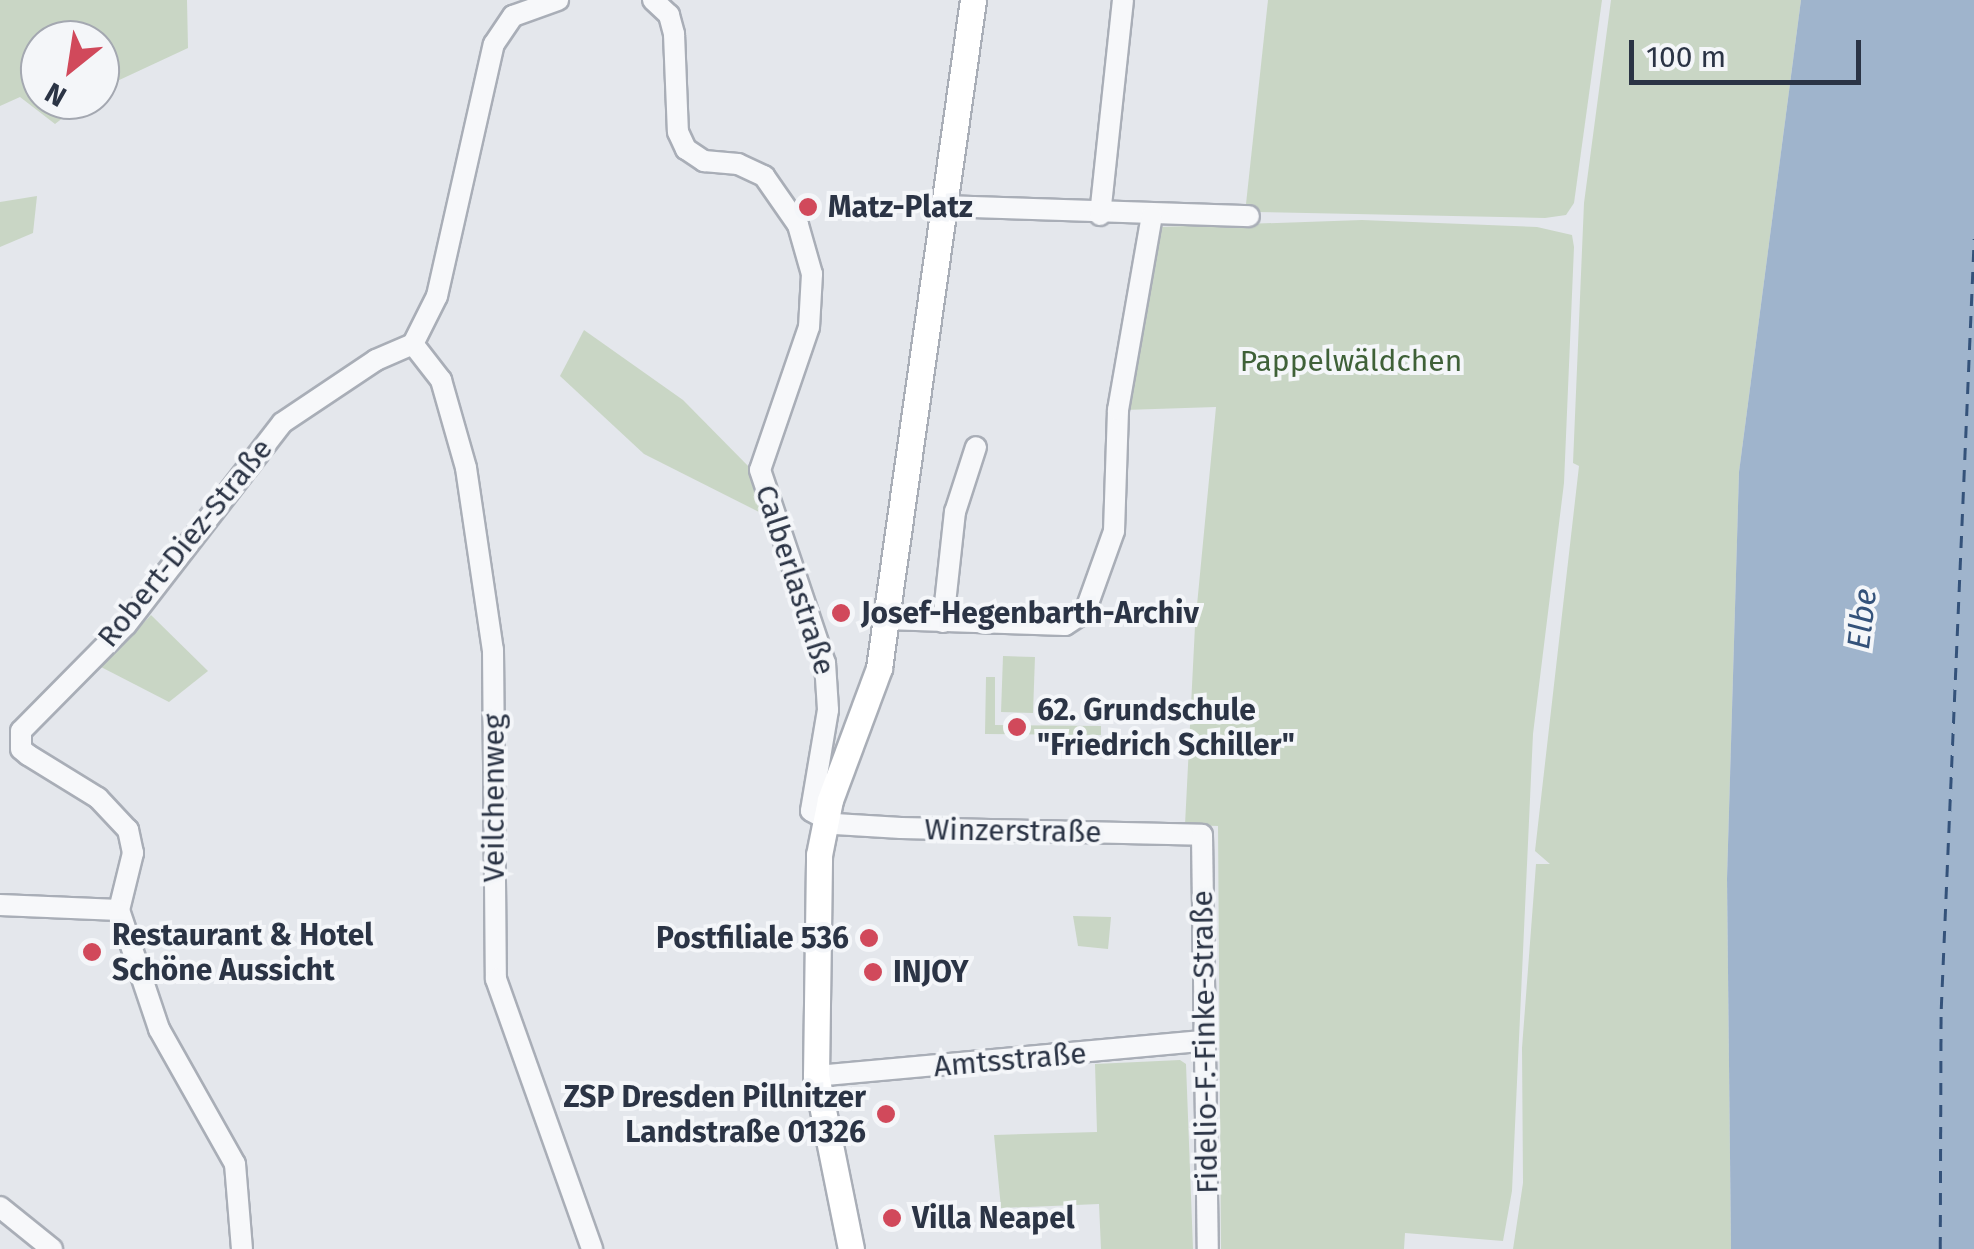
<!DOCTYPE html>
<html>
<head>
<meta charset="utf-8">
<style>
  body { margin:0 }
  #map { position:relative; width:1974px; height:1249px; overflow:hidden; background:#e4e7ec; font-family:"Fira Sans",sans-serif }
  div>[style] { position:absolute }
  .green>* { inset:0; background:#c9d6c5; transform-origin:0 0 }
  .water>* { inset:0; background:#9fb4cc }
  .ferry>* { height:2.5px; margin-top:-1.25px; transform-origin:0; background:repeating-linear-gradient(90deg,#34527a 0 12px,transparent 0 22px) }
  .roads { filter:drop-shadow(2px 0 #a9aeb7) drop-shadow(-2px 0 #a9aeb7) drop-shadow(0 2px #a9aeb7) drop-shadow(0 -2px #a9aeb7) }
  .minor>* { height:20px; margin:-10px; padding:0 10px; transform-origin:10px; border-radius:10px; background:#f7f8fa }
  .major>* { height:25px; margin:-12.5px; padding:0 12.5px; transform-origin:12.5px; border-radius:12.5px; background:#fff }
  .dots>* { width:28px; height:28px; translate:-50% -50%; box-sizing:border-box; border:5px solid #f4f6f9; border-radius:50% }
  span { translate:-50% -50%; white-space:nowrap; text-align:center; line-height:1.15; -webkit-text-stroke:8px #f4f6f9; paint-order:stroke }
  .poi-label { font-size:30px; color:#2b3445; font-weight:700 }
  .left { translate:0 -50%; text-align:left }
  .right { translate:-100% -50%; text-align:right }
  .park-label { font-size:30px; color:#3f6138 }
  .street-label { font-size:30px; color:#2b3445 }
  .water-label { font-size:32px; color:#34527a; font-style:italic }
  .north { position:absolute; left:20px; top:20px; width:100px; height:100px; box-sizing:border-box; background:#f4f6f9; border:2px solid #a4a8b1; border-radius:50%; rotate:210deg; font-size:28px; font-weight:700; line-height:40px; text-align:center; color:#2b3445 }
  .north::after { content:''; display:block; margin:auto; width:35px; height:45px; background:#d1495b; clip-path:polygon(50% 0,100% 100%,50% 72%,0 100%) }
  .scale { position:absolute; left:1629px; top:40px; width:232px; height:45px; box-sizing:border-box; border:5px solid #2b3445; border-top:0; padding-left:12px; font-size:30px; line-height:35px; white-space:nowrap; color:#2b3445; -webkit-text-stroke:8px #f4f6f9; paint-order:stroke }
</style>
</head>
<body>
<div id="map">
  <div class="green">
    <div style="clip-path:polygon(0 0,187px 0,188px 48px,100px 89px,100px 40px,40px 40px,40px 100px,86px 100px,55px 124px,20px 97px,0 106px)"></div>
    <div style="clip-path:polygon(1268px 0,1602px 0,1574px 203px,1566px 215px,1545px 218px,1256px 212px,1246px 204px)"></div>
    <div style="clip-path:polygon(1611px 0,1801px 0,1739px 472px,1727px 879px,1731px 1249px,1513px 1249px,1523px 1183px,1522px 1048px,1536px 864px,1550px 864px,1535px 851px,1579px 466px,1573px 463px,1584px 203px)"></div>
    <div style="clip-path:polygon(37px 196px,33px 233px,0 247px,0 202px)"></div>
    <div style="clip-path:polygon(1362px 220px,1537px 227px,1572px 235px,1574px 247px,1564px 483px,1533px 734px,1512px 1191px,1503px 1241px,1405px 1233px,1404px 1249px,1221px 1249px,1218px 826px,1185px 825px,1195px 626px,1216px 407px,1124px 410px,1159px 227px)"></div>
    <div style="clip-path:polygon(584px 330px,683px 400px,754px 472px,765px 515px,644px 454px,560px 376px)"></div>
    <div style="clip-path:polygon(151px 615px,208px 671px,169px 702px,101px 667px)"></div>
    <div style="left:1003px;top:656px;width:32px;height:56px;rotate:2deg"></div>
    <div style="clip-path:polygon(986px 677px,995px 677px,995px 725px,1101px 726px,1101px 735px,985px 734px)"></div>
    <div style="clip-path:polygon(1073px 916px,1111px 917px,1108px 949px,1078px 946px)"></div>
    <div style="clip-path:polygon(1180px 1060px,1186px 1064px,1193px 1249px,1101px 1249px,1099px 1204px,1001px 1208px,994px 1135px,1097px 1132px,1095px 1064px)"></div>
  </div>
  <div class="water">
    <div style="clip-path:polygon(1801px 0,1974px 0,1974px 1249px,1731px 1249px,1727px 879px,1739px 472px)"></div>
  </div>
  <div class="ferry">
    <div style="left:1940px;top:1249px;width:240px;rotate:-89.8deg"></div>
    <div style="left:1941px;top:1009px;width:771px;rotate:-87.55deg"></div>
  </div>
  <div class="roads">
    <div class="minor">
      <div style="left:653px;top:0;width:22px;rotate:43deg"></div>
      <div style="left:669px;top:15px;width:20px;rotate:75deg"></div>
      <div style="left:674px;top:34px;width:98px;rotate:87.7deg"></div>
      <div style="left:678px;top:132px;width:19px;rotate:65deg"></div>
      <div style="left:686px;top:149px;width:22px;rotate:34deg"></div>
      <div style="left:704px;top:161px;width:34px;rotate:5deg"></div>
      <div style="left:738px;top:164px;width:29px;rotate:25deg"></div>
      <div style="left:764px;top:176px;width:60px;rotate:55.2deg"></div>
      <div style="left:798px;top:225px;width:51px;rotate:74.1deg"></div>
      <div style="left:812px;top:274px;width:53px;rotate:93.2deg"></div>
      <div style="left:809px;top:327px;width:151px;rotate:108.9deg"></div>
      <div style="left:760px;top:470px;width:204px;rotate:71.4deg"></div>
      <div style="left:825px;top:663px;width:47px;rotate:86.3deg"></div>
      <div style="left:828px;top:710px;width:102px;rotate:99.6deg"></div>
      <div style="left:811px;top:811px;width:27px;rotate:28deg"></div>
      <div style="left:835px;top:824px;width:66px;rotate:3.5deg"></div>
      <div style="left:901px;top:828px;width:301px;rotate:1.3deg"></div>
      <div style="left:1202px;top:835px;width:414px;rotate:89.2deg"></div>
      <div style="left:945px;top:206px;width:304px;rotate:1.9deg"></div>
      <div style="left:1100px;top:215px;width:216px;rotate:-83.9deg"></div>
      <div style="left:413px;top:344px;width:46px;rotate:52.1deg"></div>
      <div style="left:441px;top:380px;width:91px;rotate:74.1deg"></div>
      <div style="left:466px;top:468px;width:184px;rotate:81.6deg"></div>
      <div style="left:493px;top:650px;width:329px;rotate:89.5deg"></div>
      <div style="left:496px;top:979px;width:287px;rotate:70.4deg"></div>
      <div style="left:413px;top:344px;width:54px;rotate:-63.4deg"></div>
      <div style="left:437px;top:296px;width:258px;rotate:-77.3deg"></div>
      <div style="left:494px;top:44px;width:34px;rotate:-56deg"></div>
      <div style="left:513px;top:16px;width:48px;rotate:-19.6deg"></div>
      <div style="left:886px;top:619px;width:179px;rotate:1.9deg"></div>
      <div style="left:1065px;top:625px;width:24px;rotate:-33deg"></div>
      <div style="left:1085px;top:612px;width:86px;rotate:-70.3deg"></div>
      <div style="left:1114px;top:531px;width:121px;rotate:-88.1deg"></div>
      <div style="left:1118px;top:410px;width:197px;rotate:-80.1deg"></div>
      <div style="left:943px;top:622px;width:111px;rotate:-83.8deg"></div>
      <div style="left:955px;top:512px;width:68px;rotate:-72.1deg"></div>
      <div style="left:0;top:905px;width:119px;rotate:2.4deg"></div>
      <div style="left:119px;top:910px;width:59px;rotate:-76.2deg"></div>
      <div style="left:133px;top:853px;width:24px;rotate:-102deg"></div>
      <div style="left:128px;top:830px;width:44px;rotate:-133.2deg"></div>
      <div style="left:98px;top:798px;width:82px;rotate:-148.4deg"></div>
      <div style="left:28px;top:755px;width:9px;rotate:-139deg"></div>
      <div style="left:21px;top:749px;width:18px;rotate:-90deg"></div>
      <div style="left:21px;top:731px;width:149px;rotate:-45.3deg"></div>
      <div style="left:126px;top:625px;width:255px;rotate:-52.3deg"></div>
      <div style="left:282px;top:423px;width:113px;rotate:-33.8deg"></div>
      <div style="left:376px;top:360px;width:40px;rotate:-23.4deg"></div>
      <div style="left:119px;top:910px;width:126px;rotate:71.4deg"></div>
      <div style="left:159px;top:1029px;width:155px;rotate:60.6deg"></div>
      <div style="left:235px;top:1164px;width:85px;rotate:85.3deg"></div>
      <div style="left:816px;top:1076px;width:389px;rotate:-5.2deg"></div>
      <div style="left:0;top:1207px;width:67px;rotate:38.9deg"></div>
    </div>
    <div class="major">
      <div style="left:851px;top:1249px;width:177px;rotate:-101.4deg"></div>
      <div style="left:816px;top:1076px;width:221px;rotate:-89.2deg"></div>
      <div style="left:819px;top:855px;width:56px;rotate:-78.7deg"></div>
      <div style="left:830px;top:800px;width:141px;rotate:-69.6deg"></div>
      <div style="left:879px;top:668px;width:675px;rotate:-81.99deg"></div>
    </div>
  </div>
  <div class="dots">
    <div style="left:808px;top:207px;background:#d1495b"></div>
    <div style="left:841px;top:613px;background:#d1495b"></div>
    <div style="left:1017px;top:727px;background:#d1495b"></div>
    <div style="left:869px;top:938px;background:#d1495b"></div>
    <div style="left:92px;top:952px;background:#d1495b"></div>
    <div style="left:873px;top:972px;background:#d1495b"></div>
    <div style="left:886px;top:1114px;background:#d1495b"></div>
    <div style="left:892px;top:1218px;background:#d1495b"></div>
  </div>
  <div class="poi-label">
    <span class="left" style="left:828px;top:207px">Matz-Platz</span>
    <span class="left" style="left:861px;top:613px">Josef-Hegenbarth-Archiv</span>
    <span class="left" style="left:1037px;top:727px">62. Grundschule<br>"Friedrich Schiller"</span>
    <span class="left" style="left:112px;top:952px">Restaurant &amp; Hotel<br>Schöne Aussicht</span>
    <span class="right" style="left:849px;top:938px">Postfiliale 536</span>
    <span class="left" style="left:893px;top:972px">INJOY</span>
    <span class="right" style="left:866px;top:1114px">ZSP Dresden Pillnitzer<br>Landstraße 01326</span>
    <span class="left" style="left:912px;top:1218px">Villa Neapel</span>
  </div>
  <div class="park-label">
    <span style="left:1351px;top:361px">Pappelwäldchen</span>
  </div>
  <div class="street-label">
    <span style="left:185px;top:543px;rotate:-51deg">Robert-Diez-Straße</span>
    <span style="left:795px;top:580px;rotate:72deg">Calberlastraße</span>
    <span style="left:494px;top:798px;rotate:-90deg">Veilchenweg</span>
    <span style="left:1013px;top:831px;rotate:1deg">Winzerstraße</span>
    <span style="left:1205px;top:1042px;rotate:-91deg">Fidelio-F.-Finke-Straße</span>
    <span style="left:1010px;top:1060px;rotate:-5deg">Amtsstraße</span>
  </div>
  <div class="water-label">
    <span style="left:1862px;top:619px;rotate:-83deg">Elbe</span>
  </div>
  <div class="north">N</div>
  <div class="scale">100 m</div>
</div>
</body>
</html>
